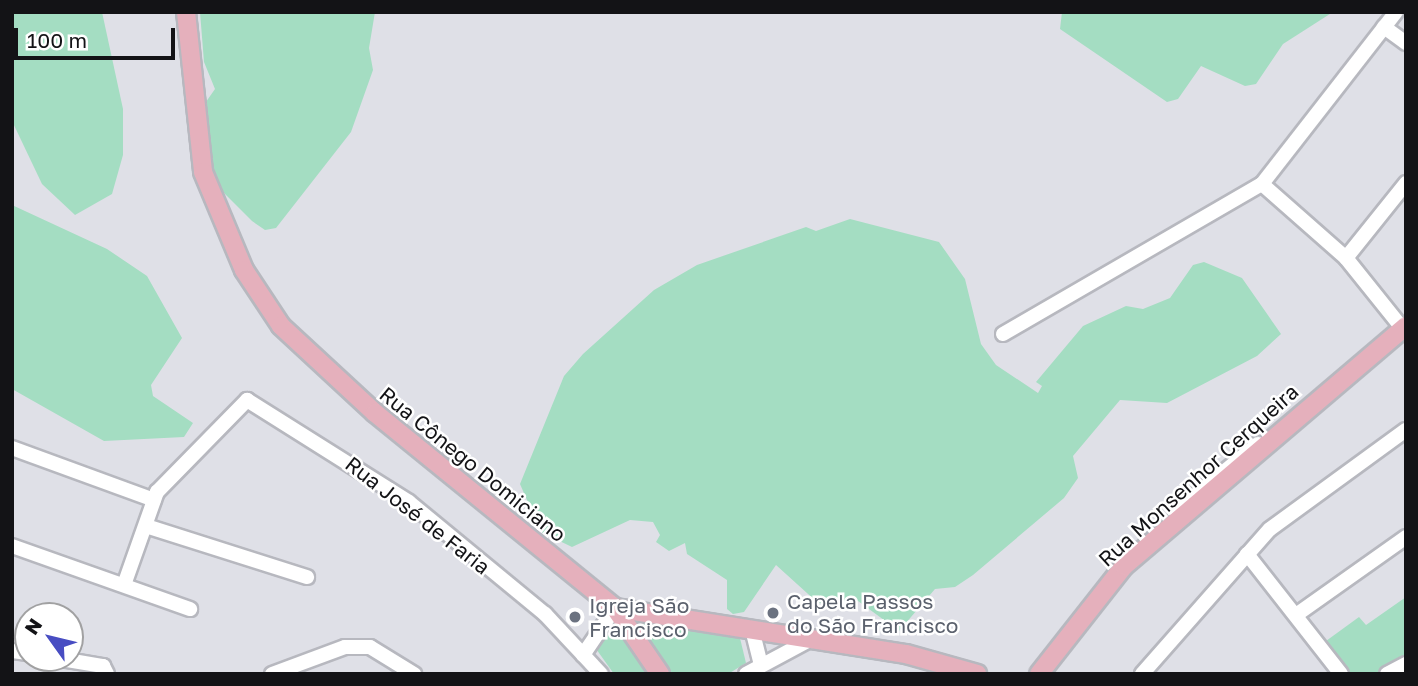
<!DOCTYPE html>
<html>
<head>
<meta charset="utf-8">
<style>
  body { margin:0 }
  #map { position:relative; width:1418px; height:686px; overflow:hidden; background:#dfe0e7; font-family:"Golos Text",sans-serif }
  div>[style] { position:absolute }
  .green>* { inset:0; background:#a4ddc2 }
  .roads { filter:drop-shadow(2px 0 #b7b8bf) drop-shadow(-2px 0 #b7b8bf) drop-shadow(0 2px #b7b8bf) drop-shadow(0 -2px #b7b8bf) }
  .minor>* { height:14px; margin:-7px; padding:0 7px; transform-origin:7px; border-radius:7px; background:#fff }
  .major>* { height:18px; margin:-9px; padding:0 9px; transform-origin:9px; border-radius:9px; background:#e5b0bc }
  .dots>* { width:19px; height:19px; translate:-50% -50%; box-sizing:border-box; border:4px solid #fff; border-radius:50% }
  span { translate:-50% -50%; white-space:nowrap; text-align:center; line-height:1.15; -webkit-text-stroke:5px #fff; paint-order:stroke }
  .street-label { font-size:21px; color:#131316 }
  .worship-label { font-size:21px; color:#5b616d }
  .left { translate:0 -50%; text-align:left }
  .frame { position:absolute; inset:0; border:14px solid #131316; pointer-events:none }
  .north { position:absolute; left:14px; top:602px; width:70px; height:70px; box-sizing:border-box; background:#fff; border:2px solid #a1a1a2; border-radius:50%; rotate:304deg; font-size:19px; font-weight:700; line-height:28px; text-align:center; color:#131316 }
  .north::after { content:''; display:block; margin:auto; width:24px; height:32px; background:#484dc2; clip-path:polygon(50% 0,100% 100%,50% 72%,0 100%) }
  .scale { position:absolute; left:14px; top:28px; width:161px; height:32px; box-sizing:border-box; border:4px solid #131316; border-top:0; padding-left:9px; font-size:21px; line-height:24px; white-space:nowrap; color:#131316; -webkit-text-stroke:5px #fff; paint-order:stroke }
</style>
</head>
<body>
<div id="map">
  <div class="green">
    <div style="clip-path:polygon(12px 12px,102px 12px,123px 109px,123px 155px,112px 194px,75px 215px,42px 184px,12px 121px)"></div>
    <div style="clip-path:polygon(200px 12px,375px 12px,369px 48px,373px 70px,351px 132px,276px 228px,265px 230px,252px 221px,223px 192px,205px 160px,201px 109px,215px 89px,204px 62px)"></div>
    <div style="clip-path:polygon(1062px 12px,1333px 12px,1283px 44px,1256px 84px,1245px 86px,1201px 66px,1178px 99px,1167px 102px,1060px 29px)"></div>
    <div style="clip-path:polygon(12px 205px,107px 249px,147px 276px,182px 338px,151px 385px,153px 396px,193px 423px,184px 437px,104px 441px,12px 389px)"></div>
    <div style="clip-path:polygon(850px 219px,939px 242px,965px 279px,981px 344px,996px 365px,1038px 393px,1042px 386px,1036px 382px,1083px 326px,1126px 306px,1143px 309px,1170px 298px,1193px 265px,1204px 262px,1242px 278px,1281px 334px,1257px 356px,1167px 403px,1120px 400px,1073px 456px,1078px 478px,1064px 498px,973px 575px,955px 587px,935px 589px,899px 631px,858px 601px,818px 603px,776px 565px,744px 612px,733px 614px,727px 609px,727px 580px,687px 554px,685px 543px,669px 551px,656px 542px,660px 535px,653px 522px,630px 520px,572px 547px,541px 532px,520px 484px,564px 376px,583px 354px,654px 290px,697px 265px,806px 227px,816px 231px)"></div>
    <div style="clip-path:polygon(1406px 597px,1406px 658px,1380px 674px,1350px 674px,1326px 641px,1359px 617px,1366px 625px)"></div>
    <div style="clip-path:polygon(617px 613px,658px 674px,614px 674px,594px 646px)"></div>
    <div style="clip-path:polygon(623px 615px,739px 634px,746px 663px,728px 674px,673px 674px)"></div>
  </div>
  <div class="roads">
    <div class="minor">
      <div style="left:1384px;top:27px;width:27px;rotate:36deg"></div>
      <div style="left:1262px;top:184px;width:112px;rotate:41.4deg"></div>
      <div style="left:1346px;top:258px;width:96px;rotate:51.3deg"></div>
      <div style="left:1346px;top:258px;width:96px;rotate:-51.3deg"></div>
      <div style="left:1003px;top:334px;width:299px;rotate:-30.1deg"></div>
      <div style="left:1262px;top:184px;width:218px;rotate:-52.1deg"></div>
      <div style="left:12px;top:448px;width:151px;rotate:20.1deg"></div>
      <div style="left:1176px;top:511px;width:106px;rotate:-39.3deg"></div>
      <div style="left:146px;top:526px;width:169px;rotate:17.6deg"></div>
      <div style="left:12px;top:546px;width:189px;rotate:19.5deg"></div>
      <div style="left:1247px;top:554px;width:152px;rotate:51.9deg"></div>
      <div style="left:124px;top:585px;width:99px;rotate:-70.5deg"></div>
      <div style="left:157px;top:492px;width:129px;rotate:-45.6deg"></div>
      <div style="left:247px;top:400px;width:191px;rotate:32.2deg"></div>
      <div style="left:409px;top:502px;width:176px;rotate:39.5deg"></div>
      <div style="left:545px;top:614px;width:82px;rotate:47deg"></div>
      <div style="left:1296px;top:615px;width:135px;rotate:-35.3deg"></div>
      <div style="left:752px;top:629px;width:37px;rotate:76deg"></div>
      <div style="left:12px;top:651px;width:16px;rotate:7deg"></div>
      <div style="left:583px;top:655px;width:57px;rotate:-55.8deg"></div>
      <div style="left:55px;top:658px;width:49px;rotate:9.5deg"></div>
      <div style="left:103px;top:666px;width:9px;rotate:63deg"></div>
      <div style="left:272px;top:674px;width:78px;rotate:-20.3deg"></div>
      <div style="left:345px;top:647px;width:25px"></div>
      <div style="left:370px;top:647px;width:52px;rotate:31.5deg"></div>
      <div style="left:746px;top:674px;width:76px;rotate:-28.2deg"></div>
      <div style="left:1142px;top:674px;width:193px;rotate:-48.6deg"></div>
      <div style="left:1270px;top:529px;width:168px;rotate:-36.1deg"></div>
      <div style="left:1387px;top:674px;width:21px;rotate:-28deg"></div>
    </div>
    <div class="major">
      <div style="left:186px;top:12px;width:161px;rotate:83.9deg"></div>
      <div style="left:203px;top:172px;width:106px;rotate:67.3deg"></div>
      <div style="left:244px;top:270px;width:67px;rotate:56.5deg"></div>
      <div style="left:281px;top:326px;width:128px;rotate:42.8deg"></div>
      <div style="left:375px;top:413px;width:309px;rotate:39.1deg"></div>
      <div style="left:615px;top:608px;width:295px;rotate:9deg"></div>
      <div style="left:906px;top:654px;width:74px;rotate:15.7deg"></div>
      <div style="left:615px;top:608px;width:80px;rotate:55.7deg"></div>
      <div style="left:1039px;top:674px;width:137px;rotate:-51.8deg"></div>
      <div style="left:1124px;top:566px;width:370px;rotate:-40.4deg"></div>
    </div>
  </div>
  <div class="dots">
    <div style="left:773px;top:613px;background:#6b7280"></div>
    <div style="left:575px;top:617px;background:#6b7280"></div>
  </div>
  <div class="street-label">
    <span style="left:473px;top:464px;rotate:39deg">Rua Cônego Domiciano</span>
    <span style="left:1198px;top:475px;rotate:-42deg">Rua Monsenhor Cerqueira</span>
    <span style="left:418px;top:515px;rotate:38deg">Rua José de Faria</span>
  </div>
  <div class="worship-label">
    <span class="left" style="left:787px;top:613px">Capela Passos<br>do São Francisco</span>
    <span class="left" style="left:589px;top:617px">Igreja São<br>Francisco</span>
  </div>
  <div class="frame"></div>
  <div class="north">N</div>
  <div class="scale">100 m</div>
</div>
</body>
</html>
